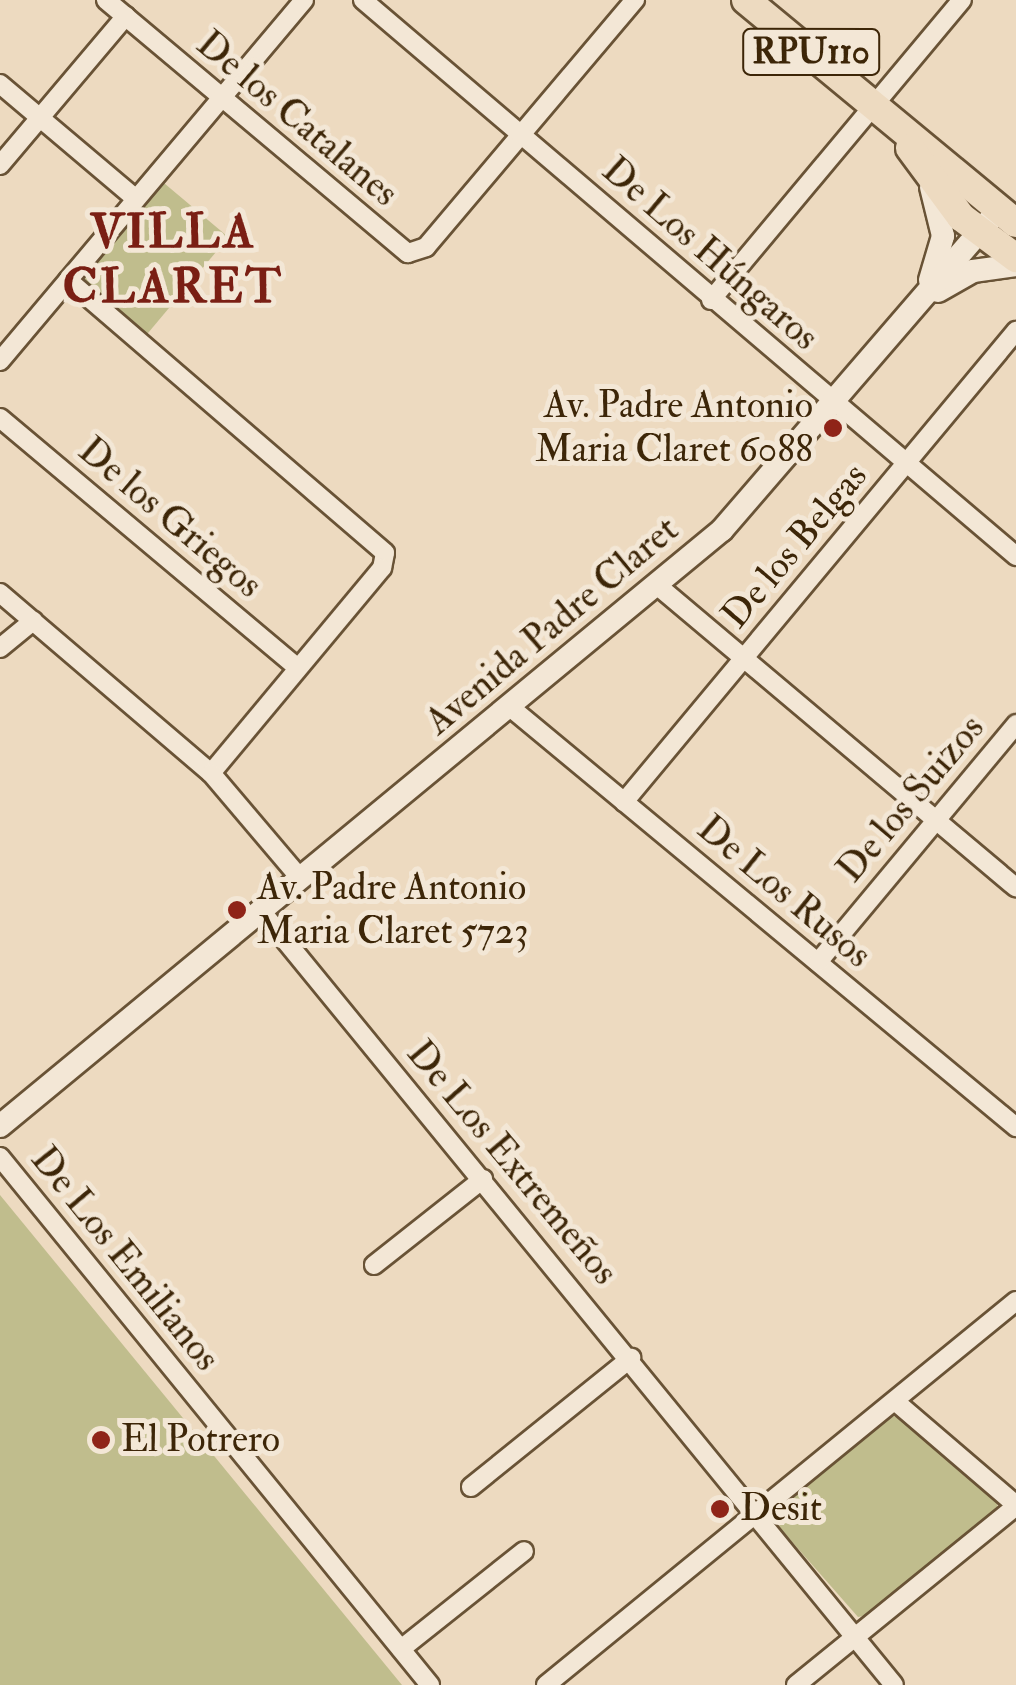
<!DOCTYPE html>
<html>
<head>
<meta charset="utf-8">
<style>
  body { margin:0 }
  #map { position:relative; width:1016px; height:1685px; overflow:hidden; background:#eddac0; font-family:"IM FELL Double Pica",serif }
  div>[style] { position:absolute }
  .green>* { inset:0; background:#c0bd8d; transform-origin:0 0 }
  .roads { filter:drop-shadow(2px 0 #695336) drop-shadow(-2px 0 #695336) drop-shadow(0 2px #695336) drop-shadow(0 -2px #695336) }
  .street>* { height:18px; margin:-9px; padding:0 9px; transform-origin:9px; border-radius:9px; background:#f3e7d6 }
  .secondary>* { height:22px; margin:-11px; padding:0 11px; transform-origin:11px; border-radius:11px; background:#f3e7d6 }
  .primary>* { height:28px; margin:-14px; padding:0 14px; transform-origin:14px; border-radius:14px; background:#eddac0 }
  .dots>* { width:28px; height:28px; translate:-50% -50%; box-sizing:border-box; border:5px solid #f3e7d6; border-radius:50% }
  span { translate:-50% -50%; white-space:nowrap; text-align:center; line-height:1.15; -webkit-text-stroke:10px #f3e7d6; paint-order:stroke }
  .shield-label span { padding:2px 8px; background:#f3e7d6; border:2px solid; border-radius:8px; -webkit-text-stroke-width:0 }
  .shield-label { font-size:35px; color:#3d2608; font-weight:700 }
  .street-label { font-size:38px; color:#3d2608 }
  .poi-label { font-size:38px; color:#3d2608 }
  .right { translate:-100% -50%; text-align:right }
  .left { translate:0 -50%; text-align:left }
  .district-label { font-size:48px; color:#7a1f14; font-weight:700; letter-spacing:2.5px }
</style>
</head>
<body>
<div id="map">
  <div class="green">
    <div style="left:158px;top:178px;width:92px;height:133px;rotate:40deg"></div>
    <div style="clip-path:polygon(0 1195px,402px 1685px,0 1685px)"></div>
    <div style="clip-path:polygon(889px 1416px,905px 1417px,998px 1496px,997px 1510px,873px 1614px,858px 1617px,779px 1527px,784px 1504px)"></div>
  </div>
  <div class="roads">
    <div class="street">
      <div style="left:106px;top:0;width:394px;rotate:40deg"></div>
      <div style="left:408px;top:253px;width:19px;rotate:-18deg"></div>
      <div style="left:426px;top:247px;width:324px;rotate:-49.8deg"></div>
      <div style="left:363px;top:0;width:858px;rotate:40.41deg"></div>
      <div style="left:0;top:84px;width:178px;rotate:40.2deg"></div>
      <div style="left:0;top:165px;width:195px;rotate:-49.8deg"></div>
      <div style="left:68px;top:280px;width:418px;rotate:40.7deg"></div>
      <div style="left:385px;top:553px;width:15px;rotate:101deg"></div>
      <div style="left:382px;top:568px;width:267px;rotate:129.8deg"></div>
      <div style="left:711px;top:300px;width:391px;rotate:-50.1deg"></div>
      <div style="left:0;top:361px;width:472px;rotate:-49.9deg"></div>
      <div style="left:0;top:418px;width:389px;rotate:40deg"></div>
      <div style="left:658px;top:586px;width:468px;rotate:40.1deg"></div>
      <div style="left:0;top:593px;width:277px;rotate:40.5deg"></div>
      <div style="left:211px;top:773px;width:139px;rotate:49.7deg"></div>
      <div style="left:0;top:648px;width:43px;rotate:-39.3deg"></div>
      <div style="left:510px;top:707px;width:658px;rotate:39.69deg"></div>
      <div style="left:624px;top:802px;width:613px;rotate:-50.23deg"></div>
      <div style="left:262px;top:912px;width:998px;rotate:50.73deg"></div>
      <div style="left:818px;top:962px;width:310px;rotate:-50.2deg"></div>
      <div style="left:0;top:1157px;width:681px;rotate:50.84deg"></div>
      <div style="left:374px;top:1265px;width:139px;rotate:-38.3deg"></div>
      <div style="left:896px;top:1402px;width:158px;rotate:40.6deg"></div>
      <div style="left:471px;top:1487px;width:206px;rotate:-38.9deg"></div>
      <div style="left:401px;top:1649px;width:157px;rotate:-38.5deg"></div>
      <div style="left:546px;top:1685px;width:607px;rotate:-39.25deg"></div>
      <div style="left:796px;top:1685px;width:284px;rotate:-39.1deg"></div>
    </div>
    <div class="secondary">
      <div style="left:930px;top:280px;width:46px;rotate:-73.5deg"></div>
      <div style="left:943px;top:236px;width:50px;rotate:-103.8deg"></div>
      <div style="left:938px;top:291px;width:40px;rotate:-29.7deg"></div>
      <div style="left:973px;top:271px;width:43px;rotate:-7.9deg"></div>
      <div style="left:0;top:1126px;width:936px;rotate:-39.54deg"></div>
      <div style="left:722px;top:530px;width:410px;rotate:-49.2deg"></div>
    </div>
    <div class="primary">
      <div style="left:746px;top:0;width:350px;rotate:39.6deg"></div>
      <div style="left:910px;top:148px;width:86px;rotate:53.5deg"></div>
      <div style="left:961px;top:217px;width:69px;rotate:36.7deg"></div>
    </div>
  </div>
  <div class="dots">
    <div style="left:833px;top:428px;background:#8f2418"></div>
    <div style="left:237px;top:910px;background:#8f2418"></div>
    <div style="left:101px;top:1440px;background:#8f2418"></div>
    <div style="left:720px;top:1509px;background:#8f2418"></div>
  </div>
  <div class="shield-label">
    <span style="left:811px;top:52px">RPU110</span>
  </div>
  <div class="street-label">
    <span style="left:297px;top:119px;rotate:40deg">De los Catalanes</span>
    <span style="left:710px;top:254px;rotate:41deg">De Los Húngaros</span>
    <span style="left:170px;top:518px;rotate:40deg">De los Griegos</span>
    <span style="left:795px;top:546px;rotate:-50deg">De los Belgas</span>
    <span style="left:552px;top:626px;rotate:-40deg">Avenida Padre Claret</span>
    <span style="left:911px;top:799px;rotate:-50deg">De los Suizos</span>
    <span style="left:784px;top:892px;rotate:40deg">De Los Rusos</span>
    <span style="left:512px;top:1163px;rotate:50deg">De Los Extremeños</span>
    <span style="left:125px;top:1259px;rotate:51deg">De Los Emilianos</span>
  </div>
  <div class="poi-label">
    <span class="right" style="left:813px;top:428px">Av. Padre Antonio<br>Maria Claret 6088</span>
    <span class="left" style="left:257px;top:910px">Av. Padre Antonio<br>Maria Claret 5723</span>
    <span class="left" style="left:121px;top:1440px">El Potrero</span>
    <span class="left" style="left:740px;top:1509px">Desit</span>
  </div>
  <div class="district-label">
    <span style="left:173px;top:260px">VILLA<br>CLARET</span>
  </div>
</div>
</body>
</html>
